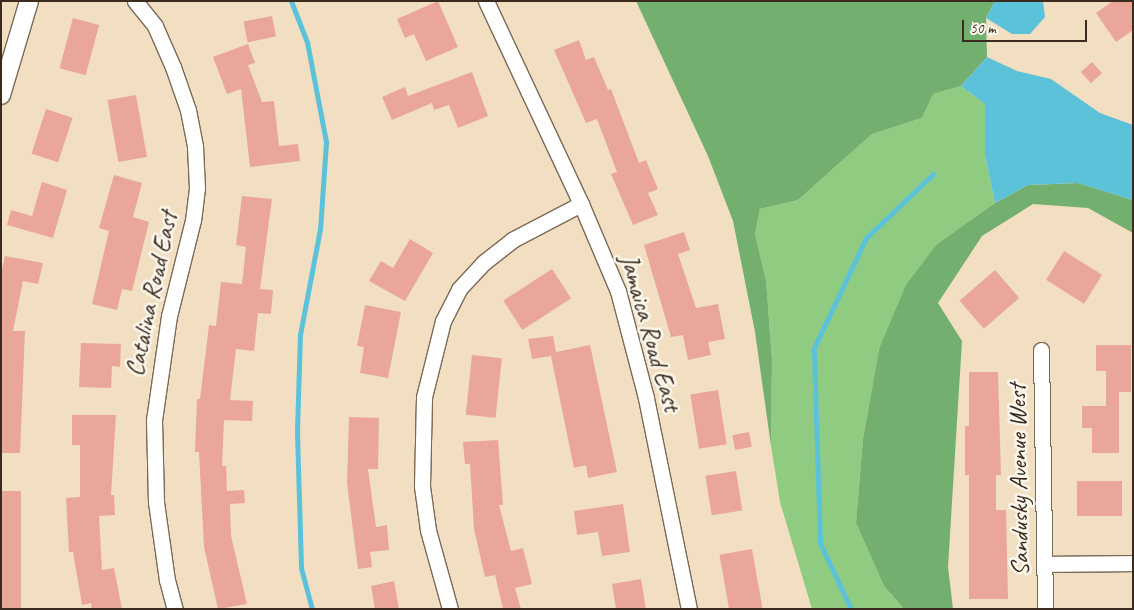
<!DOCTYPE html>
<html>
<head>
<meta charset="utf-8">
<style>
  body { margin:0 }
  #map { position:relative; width:1134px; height:610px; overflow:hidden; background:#f2dfc1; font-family:Caveat,sans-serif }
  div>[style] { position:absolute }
  .green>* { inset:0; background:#8fcc82 }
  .forest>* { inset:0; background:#73b070 }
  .water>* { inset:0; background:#5cc2da }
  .stream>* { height:5px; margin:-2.5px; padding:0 2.5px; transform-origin:2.5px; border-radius:2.5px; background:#5cc2da }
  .building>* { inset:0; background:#eaa799; transform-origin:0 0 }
  .roads { filter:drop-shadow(1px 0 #7b6957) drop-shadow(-1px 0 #7b6957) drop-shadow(0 1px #7b6957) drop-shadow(0 -1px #7b6957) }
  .minor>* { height:15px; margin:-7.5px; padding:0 7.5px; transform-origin:7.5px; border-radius:7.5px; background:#fff }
  .tertiary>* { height:18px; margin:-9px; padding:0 9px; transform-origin:9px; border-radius:9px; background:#fff }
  span { translate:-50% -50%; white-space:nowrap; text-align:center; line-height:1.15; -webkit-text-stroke:5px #fbf7ec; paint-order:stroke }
  .street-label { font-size:25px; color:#3b2a1e }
  .frame { position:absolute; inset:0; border:2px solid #3b2a1e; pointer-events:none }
  .scale { position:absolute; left:962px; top:20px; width:125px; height:22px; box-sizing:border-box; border:2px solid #3b2a1e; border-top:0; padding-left:6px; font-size:15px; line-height:18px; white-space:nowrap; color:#3b2a1e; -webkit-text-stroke:4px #fbf7ec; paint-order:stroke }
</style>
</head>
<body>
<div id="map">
  <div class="green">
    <div style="clip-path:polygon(961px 86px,985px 104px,985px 155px,995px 203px,937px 244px,879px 349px,863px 439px,856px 523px,884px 586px,904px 609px,812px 609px,780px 502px,771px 446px,772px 359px,766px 280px,755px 234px,760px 209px,798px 200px,872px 134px,922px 118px,933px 94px)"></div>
  </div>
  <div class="forest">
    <div style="clip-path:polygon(636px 1px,995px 1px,986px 18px,987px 57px,961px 86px,933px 94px,922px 118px,872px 134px,798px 200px,760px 209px,755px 234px,766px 280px,772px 359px,771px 446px,755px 332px,733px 221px,708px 156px)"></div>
    <div style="clip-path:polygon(1078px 183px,1133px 200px,1133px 233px,1088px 208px,1033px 204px,982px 236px,938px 303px,962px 341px,948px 567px,953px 609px,904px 609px,884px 586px,856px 523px,863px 439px,879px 349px,906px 285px,937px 244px,995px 203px,1028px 185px)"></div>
  </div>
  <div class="water">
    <div style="clip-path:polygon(995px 1px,1043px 1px,1045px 17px,1030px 34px,1012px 34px,986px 18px)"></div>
    <div style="clip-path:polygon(987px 57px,1017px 71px,1051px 79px,1100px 113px,1133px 125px,1133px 200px,1078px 183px,1028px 185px,995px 203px,985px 155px,985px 104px,961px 86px)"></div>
  </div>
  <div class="stream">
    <div style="left:291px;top:1px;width:44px;rotate:68.7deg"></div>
    <div style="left:307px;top:42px;width:102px;rotate:79.2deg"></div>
    <div style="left:326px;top:142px;width:87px;rotate:93.9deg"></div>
    <div style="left:320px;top:229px;width:108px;rotate:100.7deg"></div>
    <div style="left:300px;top:335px;width:97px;rotate:91.8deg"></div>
    <div style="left:297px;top:432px;width:136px;rotate:88.3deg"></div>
    <div style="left:301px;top:568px;width:42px;rotate:75deg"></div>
    <div style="left:851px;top:609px;width:73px;rotate:-115.2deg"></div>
    <div style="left:820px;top:543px;width:195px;rotate:-91.8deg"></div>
    <div style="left:814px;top:348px;width:122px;rotate:-64.7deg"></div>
    <div style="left:866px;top:238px;width:93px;rotate:-43.7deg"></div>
  </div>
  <div class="building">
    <div style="clip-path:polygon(438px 1px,458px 47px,426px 61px,414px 34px,405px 38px,397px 19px)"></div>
    <div style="clip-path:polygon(1113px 1px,1133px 1px,1133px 30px,1116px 42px,1096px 13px)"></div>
    <div style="left:272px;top:16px;width:21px;height:29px;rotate:79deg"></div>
    <div style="left:73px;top:18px;width:27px;height:52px;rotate:15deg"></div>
    <div style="clip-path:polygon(579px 40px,586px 60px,594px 57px,608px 90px,611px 89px,639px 163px,646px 160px,658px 189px,648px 193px,658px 215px,633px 225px,611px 174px,617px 172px,597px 119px,586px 123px,554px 50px)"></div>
    <div style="clip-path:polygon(248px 44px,255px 63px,248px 65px,262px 102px,274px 101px,279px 146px,298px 144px,300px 161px,250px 167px,241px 89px,227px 94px,213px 57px)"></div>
    <div style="left:1092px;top:62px;width:15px;height:15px;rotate:48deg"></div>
    <div style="clip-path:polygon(472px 72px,488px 116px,458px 128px,449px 105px,434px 110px,432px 103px,392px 120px,382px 97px,405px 87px,408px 96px)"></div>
    <div style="left:136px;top:95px;width:63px;height:29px;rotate:80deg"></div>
    <div style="left:46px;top:109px;width:28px;height:47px;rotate:18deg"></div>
    <div style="clip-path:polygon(114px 175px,142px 183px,133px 217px,149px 222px,132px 291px,122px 289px,117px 310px,92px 304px,109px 231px,99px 228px)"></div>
    <div style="clip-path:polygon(42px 182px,67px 190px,53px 238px,7px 225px,11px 210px,32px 216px)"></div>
    <div style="clip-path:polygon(242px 196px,272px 199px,260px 289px,273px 290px,271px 314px,258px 313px,254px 351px,236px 349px,230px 400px,253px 401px,252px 421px,224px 420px,222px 466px,226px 466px,227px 491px,244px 490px,245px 503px,230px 504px,231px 536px,247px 604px,218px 609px,204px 547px,199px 452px,195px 452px,197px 399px,200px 399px,209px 325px,216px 326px,221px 282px,242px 284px,246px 247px,236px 245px)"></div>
    <div style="clip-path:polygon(684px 232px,690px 250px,678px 254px,696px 308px,718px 304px,725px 339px,708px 342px,711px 355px,688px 360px,683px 335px,671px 337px,644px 245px)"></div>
    <div style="clip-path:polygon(410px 239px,433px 253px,405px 301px,369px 281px,381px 261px,393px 268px)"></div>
    <div style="left:1064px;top:251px;width:45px;height:34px;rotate:32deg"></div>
    <div style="clip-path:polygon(5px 256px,43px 263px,38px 284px,23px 281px,13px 331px,25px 331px,20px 453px,1px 453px,1px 274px)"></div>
    <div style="left:552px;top:269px;width:35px;height:58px;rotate:57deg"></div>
    <div style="left:995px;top:270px;width:37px;height:47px;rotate:49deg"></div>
    <div style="clip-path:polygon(365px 305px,401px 312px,388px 378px,360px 373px,364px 347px,357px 346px)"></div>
    <div style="clip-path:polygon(553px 336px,556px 352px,590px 345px,617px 472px,588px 478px,586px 465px,574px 468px,551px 356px,532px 359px,528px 339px)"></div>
    <div style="clip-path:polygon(81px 343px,121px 344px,120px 367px,112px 366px,111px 388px,79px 387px)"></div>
    <div style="clip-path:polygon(1096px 345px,1131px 345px,1131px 392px,1119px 392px,1119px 453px,1092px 453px,1092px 428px,1082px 428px,1082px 406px,1106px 406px,1106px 371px,1096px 371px)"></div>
    <div style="left:472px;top:355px;width:30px;height:60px;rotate:6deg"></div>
    <div style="clip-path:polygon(969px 372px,998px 372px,1001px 475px,996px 475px,996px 510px,1006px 510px,1008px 599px,969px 599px,969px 475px,965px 475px,965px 426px,969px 426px)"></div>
    <div style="left:718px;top:390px;width:55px;height:28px;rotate:81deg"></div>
    <div style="clip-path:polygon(72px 415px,116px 415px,111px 495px,114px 495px,115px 515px,99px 516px,102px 570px,114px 568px,122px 609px,92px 609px,91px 603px,82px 605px,73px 552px,69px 552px,66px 498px,80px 497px,80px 445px,72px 445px)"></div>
    <div style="clip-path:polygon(349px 417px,379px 418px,378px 469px,368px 469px,376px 527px,387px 525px,389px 550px,370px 552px,372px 567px,358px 569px,347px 483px)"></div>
    <div style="left:749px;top:432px;width:15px;height:17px;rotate:79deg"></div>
    <div style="clip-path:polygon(498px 440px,503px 505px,499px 505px,511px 551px,523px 548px,532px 584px,515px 588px,521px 609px,503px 609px,495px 575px,485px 577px,474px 529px,470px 464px,465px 464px,463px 442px)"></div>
    <div style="left:736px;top:471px;width:40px;height:31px;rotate:81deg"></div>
    <div style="left:1077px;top:481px;width:45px;height:35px"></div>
    <div style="left:1px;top:491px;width:20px;height:118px"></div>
    <div style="clip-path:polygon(623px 504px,630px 552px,602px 556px,598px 532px,577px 535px,574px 511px)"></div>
    <div style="left:752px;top:549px;width:61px;height:33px;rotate:80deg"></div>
    <div style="clip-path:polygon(641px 579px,646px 609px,616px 609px,612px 584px)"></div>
    <div style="clip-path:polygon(394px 581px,399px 609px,375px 609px,371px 586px)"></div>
  </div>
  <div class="roads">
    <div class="minor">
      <div style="left:135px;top:1px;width:32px;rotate:51deg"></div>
      <div style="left:155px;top:26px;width:45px;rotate:66.3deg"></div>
      <div style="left:173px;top:67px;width:46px;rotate:70.8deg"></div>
      <div style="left:188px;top:110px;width:38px;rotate:79deg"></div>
      <div style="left:195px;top:147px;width:41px;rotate:87.2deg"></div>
      <div style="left:197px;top:188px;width:32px;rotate:97deg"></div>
      <div style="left:193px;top:220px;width:99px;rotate:104deg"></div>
      <div style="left:169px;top:316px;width:105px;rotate:98.2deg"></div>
      <div style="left:154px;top:420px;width:82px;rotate:88.6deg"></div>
      <div style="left:156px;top:502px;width:79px;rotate:82deg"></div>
      <div style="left:167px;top:580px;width:30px;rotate:75deg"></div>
      <div style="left:486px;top:1px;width:224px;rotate:64.9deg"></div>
      <div style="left:581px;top:204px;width:95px;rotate:67deg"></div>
      <div style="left:618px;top:291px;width:111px;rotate:75.3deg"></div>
      <div style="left:646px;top:398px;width:215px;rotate:78.5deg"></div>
      <div style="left:1041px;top:350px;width:259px;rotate:89.1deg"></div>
      <div style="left:1044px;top:564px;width:89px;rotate:-0.6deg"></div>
      <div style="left:450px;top:609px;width:82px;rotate:-105.6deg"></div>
      <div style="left:428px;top:530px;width:44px;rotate:-97.8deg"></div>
      <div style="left:422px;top:486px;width:89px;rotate:-88.7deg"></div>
      <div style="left:424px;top:397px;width:78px;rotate:-76deg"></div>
      <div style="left:443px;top:321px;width:36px;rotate:-63deg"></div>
      <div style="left:459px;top:289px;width:35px;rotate:-47deg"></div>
      <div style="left:483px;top:263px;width:37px;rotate:-38deg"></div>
      <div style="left:512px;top:240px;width:78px;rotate:-27.6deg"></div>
    </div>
    <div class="tertiary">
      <div style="left:1px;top:95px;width:98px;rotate:-73.4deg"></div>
    </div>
  </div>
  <div class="street-label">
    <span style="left:152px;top:294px;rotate:-78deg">Catalina Road East</span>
    <span style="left:650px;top:333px;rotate:74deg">Jamaica Road East</span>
    <span style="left:1019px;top:480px;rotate:-91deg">Sandusky Avenue West</span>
  </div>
  <div class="frame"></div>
  <div class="scale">50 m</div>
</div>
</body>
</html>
